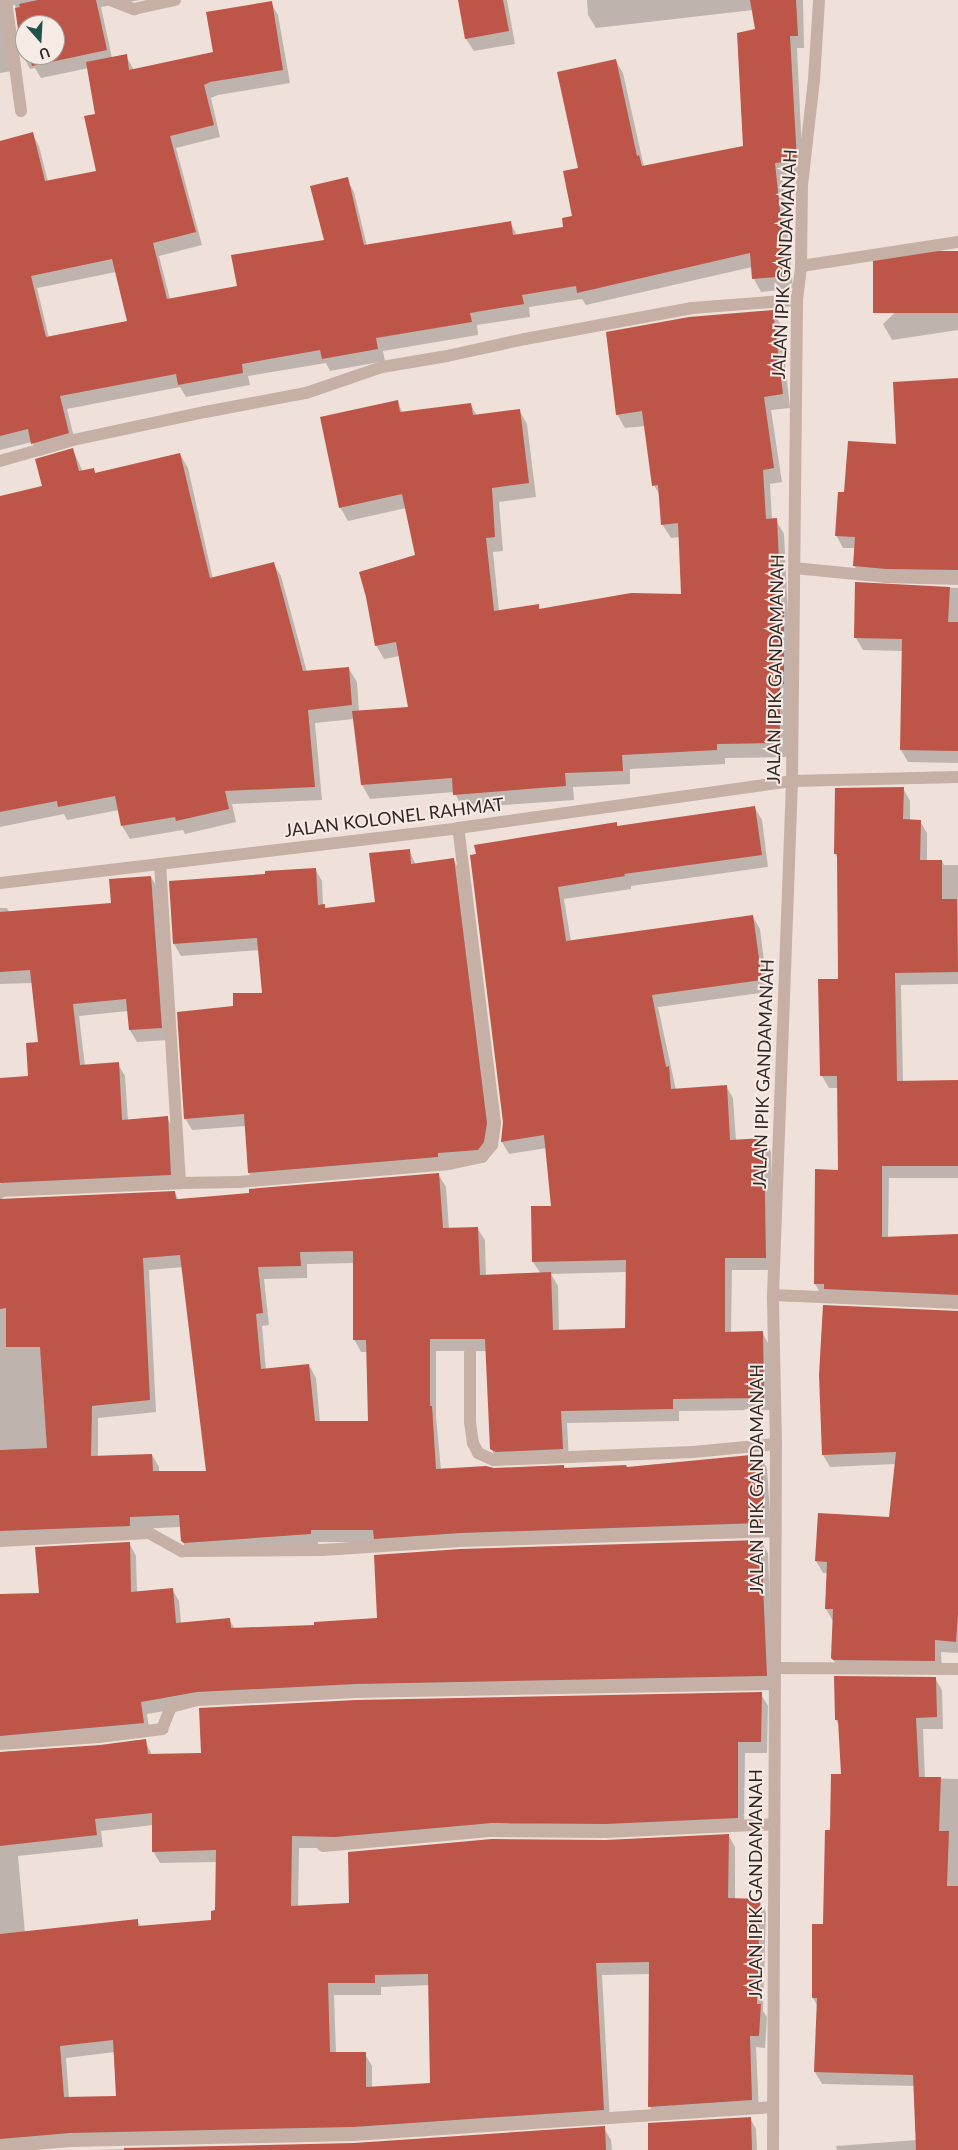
<!DOCTYPE html>
<html>
<head>
<meta charset="utf-8">
<style>
  body { margin:0 }
  #map { position:relative; width:958px; height:2150px; overflow:hidden; background:#efe1d9; font-family:Lato,sans-serif }
  div>[style] { position:absolute }
  .shadow>* { inset:0; background:#0003 }
  .building>* { inset:0; background:#bd5548; transform-origin:0 0 }
  .minor>* { height:12px; margin:-6px; padding:0 6px; transform-origin:6px; border-radius:6px; background:#c6b0a6 }
  span { translate:-50% -50%; white-space:nowrap; text-align:center; line-height:1.15; -webkit-text-stroke:4px #f7ece5; paint-order:stroke }
  .street-label { font-size:18px; color:#332826 }
  .north { position:absolute; left:15px; top:15px; width:50px; height:50px; box-sizing:border-box; background:#f7ece5; border:1px solid #a99e99; border-radius:50%; rotate:161deg; font-size:14px; font-weight:700; line-height:20px; text-align:center; color:#332826 }
  .north::after { content:''; display:block; margin:auto; width:18px; height:22px; background:#1f514d; clip-path:polygon(50% 0,100% 100%,50% 72%,0 100%) }
</style>
</head>
<body>
<div id="map">
  <div class="shadow">
    <div style="clip-path:polygon(evenodd,0 0,140px 0,101px 7px,112px 58px,126px 56px,134px 70px,214px 53px,271px 3px,278px 15px,290px 83px,218px 95px,211px 98px,220px 137px,176px 148px,202px 245px,159px 256px,170px 299px,238px 287px,325px 241px,347px 179px,354px 192px,367px 246px,510px 222px,517px 235px,565px 228px,574px 217px,580px 169px,616px 61px,623px 73px,644px 167px,744px 147px,756px 30px,753px 10px,596px 28px,588px 15px,587px 0,803px 0,804px 48px,797px 48px,803px 174px,782px 175px,793px 288px,761px 292px,754px 279px,752px 267px,586px 305px,582px 299px,529px 307px,530px 317px,477px 325px,478px 335px,383px 351px,385px 361px,330px 371px,326px 363px,248px 376px,250px 385px,186px 397px,180px 387px,67px 409px,76px 445px,40px 456px,32px 442px,0 450px,0 142px,32px 133px,39px 146px,48px 182px,97px 172px,97px 114px,89px 68px,41px 78px,35px 68px,30px 69px,23px 56px,15px 5px,8px 6px,12px 71px,0 73px,0 0,25px 25px,55px 25px,55px 55px,25px 55px,25px 25px,0 0,116px 272px,128px 322px,49px 338px,37px 288px,116px 272px)"></div>
    <div style="clip-path:polygon(459px 0,507px 0,515px 44px,474px 51px,466px 39px)"></div>
    <div style="clip-path:polygon(958px 252px,958px 330px,892px 340px,883px 324px)"></div>
    <div style="clip-path:polygon(772px 311px,781px 325px,790px 408px,771px 410px,782px 482px,770px 484px,772px 520px,776px 520px,784px 534px,788px 615px,788px 757px,725px 758px,725px 764px,630px 769px,630px 784px,573px 787px,574px 800px,463px 808px,454px 792px,370px 799px,362px 785px,354px 719px,315px 723px,322px 800px,232px 804px,236px 822px,185px 834px,183px 830px,130px 839px,122px 826px,119px 810px,67px 820px,64px 814px,0 827px,0 497px,43px 487px,73px 450px,83px 472px,93px 470px,96px 474px,180px 454px,188px 468px,213px 579px,273px 563px,281px 576px,307px 672px,349px 669px,357px 682px,359px 712px,409px 708px,400px 656px,384px 659px,376px 645px,417px 556px,406px 508px,348px 521px,340px 507px,397px 402px,403px 413px,471px 405px,477px 416px,519px 410px,527px 424px,536px 497px,499px 502px,503px 551px,493px 552px,499px 611px,538px 606px,540px 610px,682px 596px,680px 537px,671px 538px,662px 524px,660px 496px,654px 485px,645px 426px,625px 428px,617px 414px)"></div>
    <div style="clip-path:polygon(958px 379px,958px 582px,861px 577px,854px 565px,855px 548px,843px 548px,836px 535px,845px 494px,898px 446px)"></div>
    <div style="clip-path:polygon(857px 584px,958px 588px,958px 763px,908px 762px,901px 750px,903px 651px,863px 650px,856px 638px)"></div>
    <div style="clip-path:polygon(903px 788px,910px 801px,910px 821px,920px 821px,927px 833px,927px 861px,942px 861px,944px 865px,958px 865px,958px 984px,901px 985px,903px 1082px,958px 1082px,958px 1178px,889px 1178px,888px 1238px,958px 1235px,958px 1230px,958px 1306px,822px 1296px,815px 1284px,839px 1171px,838px 1088px,829px 1088px,822px 1076px,820px 981px,839px 980px,839px 860px,835px 854px,837px 789px)"></div>
    <div style="clip-path:polygon(evenodd,755px 808px,762px 820px,768px 867px,631px 886px,631px 889px,564px 899px,571px 942px,753px 917px,760px 929px,768px 992px,658px 1007px,676px 1090px,726px 1086px,733px 1098px,736px 1141px,764px 1139px,771px 1152px,773px 1270px,732px 1270px,731px 1333px,762px 1332px,769px 1345px,770px 1410px,679px 1411px,679px 1421px,567px 1423px,569px 1461px,499px 1462px,491px 1449px,487px 1351px,436px 1351px,436px 1416px,441px 1470px,627px 1468px,760px 1456px,767px 1468px,771px 1530px,377px 1542px,318px 1542px,318px 1546px,189px 1553px,182px 1541px,181px 1527px,136px 1529px,0 1544px,0 1200px,175px 1193px,179px 1201px,438px 1174px,446px 1187px,449px 1229px,477px 1228px,485px 1240px,486px 1276px,541px 1274px,533px 1262px,552px 1207px,547px 1148px,509px 1154px,502px 1142px,504px 1122px,471px 856px,616px 824px,618px 827px,755px 808px,354px 1263px,354px 1339px,361px 1352px,368px 1352px,369px 1423px,320px 1422px,316px 1378px,309px 1365px,266px 1370px,262px 1326px,269px 1325px,264px 1279px,307px 1278px,307px 1264px,354px 1263px,755px 808px,183px 1267px,207px 1472px,159px 1472px,159px 1467px,152px 1455px,98px 1457px,98px 1418px,156px 1412px,149px 1270px,183px 1267px,755px 808px,627px 1272px,626px 1330px,559px 1331px,558px 1286px,551px 1274px,627px 1272px)"></div>
    <div style="clip-path:polygon(409px 850px,416px 865px,453px 859px,460px 871px,493px 1136px,491px 1154px,256px 1185px,249px 1173px,246px 1126px,192px 1130px,185px 1118px,234px 1007px,264px 994px,260px 950px,181px 956px,174px 944px,266px 876px,315px 869px,322px 881px,323px 906px,326px 909px,377px 903px)"></div>
    <div style="clip-path:polygon(151px 877px,158px 889px,168px 1040px,137px 1042px,130px 1030px,128px 1011px,79px 1016px,85px 1066px,118px 1064px,125px 1076px,128px 1121px,167px 1118px,174px 1130px,178px 1187px,7px 1195px,0 1200px,0 1184px,5px 1180px,0 1181px,0 1080px,30px 1077px,40px 1043px,33px 983px,0 984px,0 908px,7px 908px,10px 913px,112px 904px)"></div>
    <div style="clip-path:polygon(958px 1312px,958px 1653px,941px 1652px,942px 1673px,840px 1670px,832px 1658px,833px 1621px,826px 1609px,827px 1573px,823px 1573px,816px 1561px,891px 1519px,896px 1464px,830px 1467px,823px 1455px)"></div>
    <div style="clip-path:polygon(761px 1541px,768px 1553px,773px 1688px,363px 1696px,205px 1704px,147px 1714px,150px 1735px,0 1743px,0 1595px,40px 1594px,129px 1543px,136px 1556px,137px 1592px,172px 1589px,179px 1601px,181px 1623px,229px 1619px,235px 1629px,316px 1627px,378px 1619px)"></div>
    <div style="clip-path:polygon(935px 1678px,942px 1690px,943px 1729px,923px 1729px,925px 1778px,958px 1779px,958px 2150px,837px 2150px,836px 2146px,917px 2140px,915px 2086px,822px 2084px,815px 2072px,818px 2007px,813px 1998px,813px 1925px,824px 1925px,831px 1831px,842px 1776px,840px 1727px,836px 1720px)"></div>
    <div style="clip-path:polygon(evenodd,761px 1694px,768px 1706px,767px 1753px,745px 1753px,744px 1829px,499px 1834px,342px 1848px,299px 1848px,298px 1907px,350px 1904px,606px 1841px,729px 1836px,735px 1847px,735px 1900px,759px 1900px,766px 1912px,763px 2011px,767px 2017px,765px 2048px,756px 2047px,759px 2112px,657px 2119px,650px 2107px,651px 1974px,602px 1975px,610px 2122px,77px 2144px,0 2150px,0 1752px,100px 1746px,145px 1741px,152px 1755px,202px 1754px,761px 1694px,153px 1825px,153px 1851px,160px 1863px,217px 1862px,216px 1911px,213px 1921px,141px 1927px,137px 1920px,25px 1933px,18px 1856px,103px 1847px,101px 1831px,153px 1825px,761px 1694px,430px 1985px,431px 2084px,372px 2088px,372px 2066px,365px 2054px,336px 2053px,334px 1995px,381px 1995px,381px 1987px,430px 1985px,761px 1694px,115px 2052px,117px 2097px,69px 2098px,66px 2058px,115px 2052px)"></div>
    <div style="clip-path:polygon(750px 2118px,756px 2129px,757px 2150px,649px 2150px)"></div>
    <div style="clip-path:polygon(604px 2128px,611px 2140px,612px 2150px,88px 2150px,354px 2144px)"></div>
  </div>
  <div class="building">
    <div style="clip-path:polygon(evenodd,38px 0,96px 0,107px 50px,32px 66px,30px 56px,22px 57px,15px 8px,20px 7px,19px 4px,38px 0,25px 25px,55px 25px,55px 55px,25px 55px,25px 25px)"></div>
    <div style="clip-path:polygon(458px 0,503px 0,509px 31px,465px 39px)"></div>
    <div style="clip-path:polygon(evenodd,750px 0,796px 0,798px 36px,790px 36px,797px 161px,775px 163px,787px 276px,752px 279px,750px 253px,577px 293px,576px 286px,522px 295px,524px 304px,470px 313px,472px 322px,376px 338px,378px 349px,322px 359px,320px 350px,242px 364px,243px 373px,178px 385px,176px 374px,60px 396px,69px 433px,31px 444px,28px 429px,0 436px,0 141px,33px 132px,45px 181px,96px 171px,84px 116px,95px 114px,86px 62px,127px 54px,129px 70px,213px 52px,206px 12px,272px 1px,283px 70px,210px 82px,204px 85px,214px 125px,170px 136px,196px 232px,153px 243px,167px 299px,237px 286px,231px 255px,324px 240px,310px 186px,348px 177px,364px 245px,511px 221px,513px 235px,563px 227px,562px 218px,572px 216px,563px 171px,578px 168px,557px 72px,616px 59px,637px 156px,639px 155px,642px 166px,743px 146px,737px 33px,755px 29px,750px 0,112px 259px,127px 321px,46px 337px,31px 276px,112px 259px)"></div>
    <div style="left:958px;top:251px;width:62px;height:85px;rotate:90deg"></div>
    <div style="clip-path:polygon(773px 310px,783px 394px,764px 397px,774px 468px,763px 470px,766px 519px,777px 518px,781px 607px,784px 607px,784px 684px,780px 684px,780px 743px,717px 744px,717px 750px,622px 755px,623px 771px,565px 773px,566px 786px,453px 795px,452px 778px,361px 785px,352px 711px,408px 707px,396px 642px,375px 646px,366px 597px,359px 572px,415px 555px,402px 494px,339px 508px,320px 417px,398px 400px,400px 412px,471px 403px,473px 415px,520px 409px,529px 483px,492px 488px,495px 537px,486px 538px,494px 611px,539px 604px,539px 609px,631px 593px,681px 594px,678px 523px,661px 525px,658px 485px,652px 486px,642px 411px,616px 415px,606px 332px,689px 317px)"></div>
    <div style="clip-path:polygon(958px 378px,958px 570px,886px 569px,853px 566px,855px 537px,835px 536px,838px 492px,844px 492px,848px 441px,896px 444px,893px 382px)"></div>
    <div style="clip-path:polygon(73px 448px,79px 471px,94px 468px,95px 473px,180px 453px,210px 578px,274px 562px,303px 671px,349px 667px,352px 705px,308px 710px,315px 787px,225px 791px,229px 809px,176px 821px,175px 817px,121px 826px,115px 796px,58px 807px,57px 801px,0 812px,0 496px,42px 486px,35px 459px)"></div>
    <div style="clip-path:polygon(855px 582px,950px 587px,948px 622px,958px 622px,958px 751px,900px 750px,902px 639px,854px 638px)"></div>
    <div style="clip-path:polygon(904px 787px,903px 819px,921px 820px,920px 860px,942px 860px,942px 899px,957px 899px,958px 972px,895px 973px,897px 1081px,958px 1080px,958px 1166px,882px 1166px,882px 1237px,958px 1234px,958px 1295px,824px 1289px,824px 1284px,814px 1284px,815px 1169px,838px 1170px,837px 1076px,820px 1076px,818px 979px,838px 979px,837px 854px,834px 854px,835px 788px)"></div>
    <div style="clip-path:polygon(evenodd,755px 806px,762px 855px,624px 874px,625px 876px,558px 887px,566px 941px,753px 915px,762px 980px,652px 995px,666px 1067px,669px 1066px,671px 1089px,727px 1085px,730px 1140px,764px 1138px,766px 1258px,725px 1258px,725px 1332px,763px 1331px,764px 1398px,673px 1399px,673px 1409px,561px 1411px,563px 1449px,496px 1452px,490px 1449px,485px 1339px,430px 1339px,430px 1406px,432px 1406px,436px 1469px,486px 1466px,494px 1468px,564px 1465px,564px 1468px,626px 1465px,627px 1467px,761px 1454px,765px 1518px,761px 1518px,761px 1523px,461px 1533px,374px 1539px,373px 1530px,311px 1530px,311px 1534px,184px 1543px,181px 1541px,179px 1515px,130px 1517px,130px 1526px,0 1531px,0 1450px,47px 1448px,40px 1347px,6px 1347px,6px 1308px,0 1309px,0 1199px,175px 1191px,176px 1199px,179px 1199px,249px 1193px,249px 1189px,439px 1173px,443px 1228px,478px 1227px,480px 1275px,551px 1272px,553px 1330px,625px 1328px,626px 1260px,532px 1262px,531px 1206px,551px 1206px,544px 1135px,501px 1142px,503px 1122px,470px 855px,476px 854px,474px 845px,617px 822px,617px 826px,755px 806px,353px 1251px,353px 1340px,366px 1340px,368px 1421px,315px 1421px,309px 1364px,261px 1369px,256px 1314px,263px 1313px,258px 1267px,301px 1266px,300px 1252px,353px 1251px,755px 806px,180px 1255px,206px 1471px,153px 1471px,152px 1454px,91px 1456px,92px 1406px,150px 1400px,143px 1258px,180px 1255px)"></div>
    <div style="clip-path:polygon(410px 849px,411px 864px,454px 858px,487px 1123px,484px 1142px,478px 1150px,438px 1153px,438px 1157px,248px 1173px,244px 1114px,184px 1119px,177px 1012px,233px 1006px,233px 993px,262px 993px,257px 938px,173px 944px,169px 881px,265px 874px,265px 871px,316px 868px,318px 905px,325px 904px,325px 908px,375px 902px,369px 853px)"></div>
    <div style="clip-path:polygon(151px 876px,162px 1028px,129px 1030px,126px 999px,73px 1004px,80px 1065px,119px 1062px,122px 1120px,168px 1116px,171px 1175px,0 1183px,0 1078px,28px 1076px,26px 1043px,38px 1042px,30px 970px,0 972px,0 912px,111px 903px,109px 879px)"></div>
    <div style="clip-path:polygon(823px 1305px,958px 1311px,958px 1614px,956px 1642px,935px 1640px,935px 1661px,833px 1660px,831px 1658px,833px 1609px,825px 1609px,827px 1562px,815px 1561px,818px 1513px,889px 1517px,896px 1452px,822px 1455px,819px 1375px)"></div>
    <div style="clip-path:polygon(761px 1540px,767px 1676px,356px 1684px,197px 1692px,141px 1702px,144px 1723px,0 1736px,0 1594px,39px 1593px,35px 1547px,130px 1542px,131px 1592px,173px 1588px,176px 1623px,230px 1618px,231px 1628px,314px 1625px,314px 1622px,377px 1618px,374px 1555px,461px 1549px)"></div>
    <div style="clip-path:polygon(834px 1676px,936px 1677px,937px 1717px,916px 1718px,919px 1777px,941px 1777px,939px 1831px,949px 1831px,947px 1886px,958px 1886px,958px 2150px,916px 2150px,913px 2075px,814px 2072px,817px 1998px,812px 1998px,812px 1924px,823px 1924px,825px 1830px,830px 1830px,831px 1774px,841px 1774px,838px 1720px,835px 1720px)"></div>
    <div style="clip-path:polygon(evenodd,762px 1692px,761px 1742px,738px 1742px,738px 1818px,606px 1824px,492px 1823px,335px 1837px,292px 1836px,291px 1906px,349px 1903px,348px 1852px,492px 1839px,606px 1840px,729px 1834px,728px 1898px,760px 1899px,757px 2004px,761px 2004px,759px 2036px,750px 2036px,752px 2100px,648px 2107px,649px 1962px,596px 1963px,604px 2110px,353px 2127px,70px 2133px,0 2139px,0 1934px,138px 1919px,138px 1926px,211px 1920px,211px 1911px,215px 1910px,216px 1850px,152px 1852px,152px 1813px,95px 1819px,97px 1835px,0 1846px,0 1752px,100px 1745px,146px 1739px,148px 1754px,201px 1753px,199px 1708px,356px 1700px,762px 1692px,428px 1974px,430px 2083px,366px 2087px,366px 2052px,330px 2052px,328px 1983px,375px 1983px,375px 1975px,428px 1974px,762px 1692px,113px 2040px,116px 2096px,64px 2097px,60px 2046px,113px 2040px)"></div>
    <div style="clip-path:polygon(751px 2117px,752px 2150px,648px 2150px,648px 2123px)"></div>
    <div style="clip-path:polygon(605px 2126px,606px 2150px,124px 2150px,124px 2148px,354px 2143px)"></div>
  </div>
  <div class="minor">
    <div style="left:6px;top:0;width:112px;rotate:82.3deg"></div>
    <div style="left:110px;top:0;width:26px;rotate:21deg"></div>
    <div style="left:134px;top:9px;width:42px;rotate:-12.4deg"></div>
    <div style="left:801px;top:266px;width:159px;rotate:-8.7deg"></div>
    <div style="left:0;top:461px;width:76px;rotate:-16deg"></div>
    <div style="left:73px;top:440px;width:135px;rotate:-12deg"></div>
    <div style="left:205px;top:412px;width:103px;rotate:-10.7deg"></div>
    <div style="left:306px;top:393px;width:80px;rotate:-18.9deg"></div>
    <div style="left:382px;top:367px;width:66px;rotate:-9.6deg"></div>
    <div style="left:447px;top:356px;width:80px;rotate:-12.3deg"></div>
    <div style="left:525px;top:339px;width:170px;rotate:-10.5deg"></div>
    <div style="left:692px;top:308px;width:105px;rotate:-4.4deg"></div>
    <div style="left:794px;top:568px;width:91px;rotate:5.6deg"></div>
    <div style="left:885px;top:577px;width:73px;rotate:1.6deg"></div>
    <div style="left:160px;top:864px;width:320px;rotate:86.4deg"></div>
    <div style="left:0;top:883px;width:461px;rotate:-6.8deg"></div>
    <div style="left:458px;top:828px;width:337px;rotate:-8deg"></div>
    <div style="left:792px;top:781px;width:166px;rotate:-1.4deg"></div>
    <div style="left:0;top:1191px;width:180px;rotate:-2.5deg"></div>
    <div style="left:180px;top:1183px;width:59px;rotate:-1deg"></div>
    <div style="left:239px;top:1182px;width:211px;rotate:-4.9deg"></div>
    <div style="left:449px;top:1164px;width:34px;rotate:-12deg"></div>
    <div style="left:482px;top:1157px;width:16px;rotate:-50deg"></div>
    <div style="left:492px;top:1145px;width:22px;rotate:-82deg"></div>
    <div style="left:495px;top:1123px;width:297px;rotate:-97.1deg"></div>
    <div style="left:773px;top:1295px;width:185px;rotate:2.5deg"></div>
    <div style="left:470px;top:1353px;width:69px;rotate:90deg"></div>
    <div style="left:470px;top:1422px;width:21px;rotate:82deg"></div>
    <div style="left:473px;top:1443px;width:11px;rotate:63deg"></div>
    <div style="left:478px;top:1453px;width:17px;rotate:24deg"></div>
    <div style="left:494px;top:1460px;width:199px;rotate:-2.3deg"></div>
    <div style="left:693px;top:1452px;width:83px;rotate:-5.5deg"></div>
    <div style="left:0;top:1541px;width:149px;rotate:-3.1deg"></div>
    <div style="left:149px;top:1533px;width:38px;rotate:29deg"></div>
    <div style="left:182px;top:1551px;width:140px;rotate:-0.4deg"></div>
    <div style="left:322px;top:1550px;width:139px;rotate:-3.7deg"></div>
    <div style="left:461px;top:1541px;width:313px;rotate:-1.8deg"></div>
    <div style="left:774px;top:1668px;width:184px;rotate:0.3deg"></div>
    <div style="left:0;top:1744px;width:99px;rotate:-4deg"></div>
    <div style="left:99px;top:1737px;width:64px;rotate:-7.2deg"></div>
    <div style="left:162px;top:1729px;width:24px;rotate:-68deg"></div>
    <div style="left:171px;top:1707px;width:28px;rotate:-15deg"></div>
    <div style="left:198px;top:1700px;width:158px;rotate:-2.9deg"></div>
    <div style="left:356px;top:1692px;width:418px;rotate:-1.1deg"></div>
    <div style="left:323px;top:1846px;width:170px;rotate:-5.1deg"></div>
    <div style="left:492px;top:1831px;width:114px;rotate:0.5deg"></div>
    <div style="left:606px;top:1832px;width:167px;rotate:-2.7deg"></div>
    <div style="left:0;top:2147px;width:70px;rotate:-4.9deg"></div>
    <div style="left:70px;top:2141px;width:283px;rotate:-1.2deg"></div>
    <div style="left:353px;top:2135px;width:421px;rotate:-3.8deg"></div>
    <div style="left:773px;top:2150px;width:706px;rotate:-89.76deg"></div>
    <div style="left:776px;top:1444px;width:149px;rotate:-91.2deg"></div>
    <div style="left:773px;top:1295px;width:514px;rotate:-87.88deg"></div>
    <div style="left:792px;top:781px;width:481px;rotate:-89.4deg"></div>
    <div style="left:797px;top:300px;width:34px;rotate:-83deg"></div>
    <div style="left:801px;top:266px;width:81px;rotate:-89.3deg"></div>
    <div style="left:802px;top:185px;width:106px;rotate:-83.5deg"></div>
    <div style="left:814px;top:80px;width:80px;rotate:-86.4deg"></div>
  </div>
  <div class="street-label">
    <span style="left:784px;top:264px;rotate:-87deg">JALAN IPIK GANDAMANAH</span>
    <span style="left:775px;top:669px;rotate:-89deg">JALAN IPIK GANDAMANAH</span>
    <span style="left:394px;top:817px;rotate:-7deg">JALAN KOLONEL RAHMAT</span>
    <span style="left:763px;top:1074px;rotate:-88deg">JALAN IPIK GANDAMANAH</span>
    <span style="left:756px;top:1479px;rotate:-90deg">JALAN IPIK GANDAMANAH</span>
    <span style="left:755px;top:1884px;rotate:-90deg">JALAN IPIK GANDAMANAH</span>
  </div>
  <div class="north">U</div>
</div>
</body>
</html>
